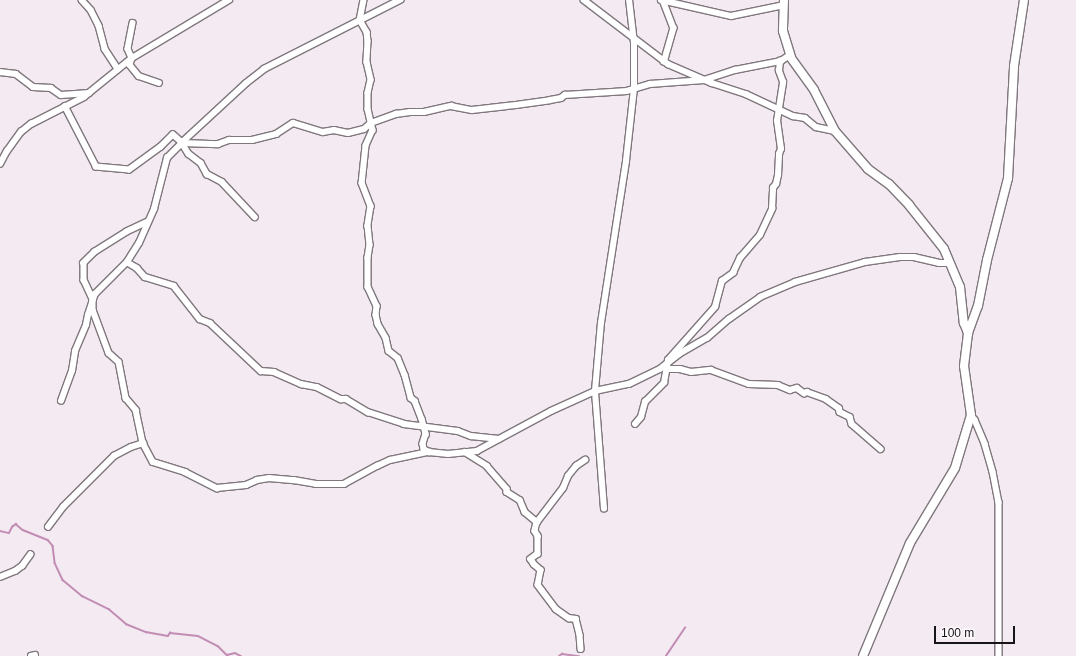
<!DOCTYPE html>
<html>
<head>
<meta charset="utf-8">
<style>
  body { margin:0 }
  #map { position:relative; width:1076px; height:656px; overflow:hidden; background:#f4eaf1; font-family:Arial,sans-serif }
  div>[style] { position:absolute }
  .stream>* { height:1.5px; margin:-0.75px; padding:0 0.75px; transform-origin:0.75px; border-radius:0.75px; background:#c28db4 }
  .roads { filter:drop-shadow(1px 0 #7f777d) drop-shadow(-1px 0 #7f777d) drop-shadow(0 1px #7f777d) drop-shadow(0 -1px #7f777d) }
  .street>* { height:5.5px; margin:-2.75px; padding:0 2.75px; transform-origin:2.75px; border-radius:2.75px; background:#fff }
  .secondary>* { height:8px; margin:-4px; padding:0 4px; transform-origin:4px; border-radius:4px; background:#fff }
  span { translate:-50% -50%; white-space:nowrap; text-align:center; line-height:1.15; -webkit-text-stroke:4px #fef9fd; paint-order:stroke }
  .scale { position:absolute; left:934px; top:626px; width:81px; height:18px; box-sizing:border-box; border:2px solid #181518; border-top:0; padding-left:5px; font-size:12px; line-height:14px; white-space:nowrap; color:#181518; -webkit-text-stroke:3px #fef9fd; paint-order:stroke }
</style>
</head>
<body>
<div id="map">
  <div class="stream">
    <div style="left:0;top:531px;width:9px;rotate:13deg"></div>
    <div style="left:9px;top:533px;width:7px;rotate:-63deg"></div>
    <div style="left:12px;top:527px;width:5px;rotate:-37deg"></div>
    <div style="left:16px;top:524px;width:9px;rotate:41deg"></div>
    <div style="left:23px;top:530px;width:27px;rotate:22deg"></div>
    <div style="left:48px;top:540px;width:8px;rotate:50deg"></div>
    <div style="left:53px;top:546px;width:17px;rotate:83deg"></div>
    <div style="left:55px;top:563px;width:19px;rotate:65deg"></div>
    <div style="left:63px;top:580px;width:25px;rotate:40deg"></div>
    <div style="left:82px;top:596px;width:30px;rotate:26deg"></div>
    <div style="left:109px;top:609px;width:23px;rotate:41deg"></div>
    <div style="left:126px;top:624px;width:22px;rotate:22deg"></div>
    <div style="left:146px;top:632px;width:22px;rotate:10deg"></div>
    <div style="left:168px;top:636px;width:4px;rotate:-56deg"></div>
    <div style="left:170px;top:633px;width:28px;rotate:6deg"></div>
    <div style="left:198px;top:636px;width:22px;rotate:27deg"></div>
    <div style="left:218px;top:646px;width:13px;rotate:45deg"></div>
    <div style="left:227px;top:655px;width:8px;rotate:-14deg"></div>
    <div style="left:235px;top:653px;width:7px;rotate:27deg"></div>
    <div style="left:559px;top:656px;width:4px;rotate:-34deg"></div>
    <div style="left:562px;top:654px;width:17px;rotate:7deg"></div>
    <div style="left:666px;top:656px;width:34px;rotate:-56deg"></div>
  </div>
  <div class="roads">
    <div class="street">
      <div style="left:82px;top:0;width:13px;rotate:48deg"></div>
      <div style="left:91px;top:10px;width:18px;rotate:63deg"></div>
      <div style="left:99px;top:26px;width:24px;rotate:75deg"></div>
      <div style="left:105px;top:49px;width:24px;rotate:57deg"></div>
      <div style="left:364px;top:0;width:20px;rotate:101deg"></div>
      <div style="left:360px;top:20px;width:14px;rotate:60deg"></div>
      <div style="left:367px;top:32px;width:9px;rotate:84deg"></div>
      <div style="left:368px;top:41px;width:21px;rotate:93deg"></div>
      <div style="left:367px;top:62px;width:18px;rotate:77deg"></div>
      <div style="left:371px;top:80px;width:13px;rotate:103deg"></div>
      <div style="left:368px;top:93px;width:16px;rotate:90deg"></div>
      <div style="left:368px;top:109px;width:22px;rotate:77deg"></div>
      <div style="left:373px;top:130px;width:17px;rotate:114deg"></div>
      <div style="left:366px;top:146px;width:37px;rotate:96deg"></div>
      <div style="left:362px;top:183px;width:25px;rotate:69deg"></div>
      <div style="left:371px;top:206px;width:20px;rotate:99deg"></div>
      <div style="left:368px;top:226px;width:19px;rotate:84deg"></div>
      <div style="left:370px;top:245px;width:13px;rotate:99deg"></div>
      <div style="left:368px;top:258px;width:29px;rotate:90deg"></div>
      <div style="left:368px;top:287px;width:21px;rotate:65deg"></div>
      <div style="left:377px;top:306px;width:9px;rotate:96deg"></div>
      <div style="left:376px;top:315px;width:9px;rotate:77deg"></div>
      <div style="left:378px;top:324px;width:16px;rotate:60deg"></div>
      <div style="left:386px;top:338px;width:13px;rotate:77deg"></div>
      <div style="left:389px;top:351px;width:11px;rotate:38deg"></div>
      <div style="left:398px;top:358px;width:18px;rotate:68deg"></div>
      <div style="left:405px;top:375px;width:24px;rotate:75deg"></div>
      <div style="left:411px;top:398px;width:5px;rotate:37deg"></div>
      <div style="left:415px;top:401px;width:19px;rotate:69deg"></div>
      <div style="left:422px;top:419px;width:16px;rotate:75deg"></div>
      <div style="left:426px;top:434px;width:10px;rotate:107deg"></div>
      <div style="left:423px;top:444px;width:5px;rotate:79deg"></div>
      <div style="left:424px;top:449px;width:6px;rotate:31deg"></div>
      <div style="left:401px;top:0;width:153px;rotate:153.1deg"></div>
      <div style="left:265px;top:69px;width:24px;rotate:142deg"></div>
      <div style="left:246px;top:84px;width:87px;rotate:137.3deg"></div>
      <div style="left:182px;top:143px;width:36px;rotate:2deg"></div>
      <div style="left:218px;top:144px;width:12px;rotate:-20deg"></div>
      <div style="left:229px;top:140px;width:23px"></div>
      <div style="left:252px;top:140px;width:25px;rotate:-14deg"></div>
      <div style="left:276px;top:134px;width:20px;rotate:-33deg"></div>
      <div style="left:293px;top:123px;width:31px;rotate:17deg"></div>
      <div style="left:323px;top:132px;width:11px;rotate:-10deg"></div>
      <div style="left:334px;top:130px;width:14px;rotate:12deg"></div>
      <div style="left:348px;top:133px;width:16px;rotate:-14deg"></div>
      <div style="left:364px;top:129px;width:9px;rotate:-41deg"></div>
      <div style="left:371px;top:123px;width:27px;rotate:-20deg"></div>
      <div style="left:396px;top:114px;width:14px;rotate:-8deg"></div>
      <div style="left:410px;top:112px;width:14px"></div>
      <div style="left:424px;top:112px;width:28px;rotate:-13deg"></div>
      <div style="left:451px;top:106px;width:21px;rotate:11deg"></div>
      <div style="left:472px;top:110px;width:44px;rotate:-6.5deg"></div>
      <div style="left:516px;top:105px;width:34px;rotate:-8deg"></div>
      <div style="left:550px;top:100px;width:11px;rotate:-10deg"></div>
      <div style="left:561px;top:98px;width:5px;rotate:-37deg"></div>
      <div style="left:565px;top:95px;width:62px;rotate:-3.7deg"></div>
      <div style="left:627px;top:91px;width:24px;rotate:-17deg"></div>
      <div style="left:650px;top:84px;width:54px;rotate:-4.2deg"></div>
      <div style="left:704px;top:80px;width:33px;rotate:-18deg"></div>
      <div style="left:735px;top:70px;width:47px;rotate:-11.1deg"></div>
      <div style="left:781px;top:61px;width:11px;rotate:-34deg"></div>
      <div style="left:584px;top:0;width:106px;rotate:37.3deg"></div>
      <div style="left:668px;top:64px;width:48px;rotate:23.4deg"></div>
      <div style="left:712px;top:83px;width:36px;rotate:18deg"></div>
      <div style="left:746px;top:94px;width:52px;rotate:25.1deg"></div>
      <div style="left:793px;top:116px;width:12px;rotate:9deg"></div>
      <div style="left:805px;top:118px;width:14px;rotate:39deg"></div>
      <div style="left:816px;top:127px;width:19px;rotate:12deg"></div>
      <div style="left:661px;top:0;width:72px;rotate:12.9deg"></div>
      <div style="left:731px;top:16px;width:54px;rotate:-11.7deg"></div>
      <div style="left:663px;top:0;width:30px;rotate:69deg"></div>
      <div style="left:674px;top:28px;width:35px;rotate:106deg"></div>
      <div style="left:133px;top:23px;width:26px;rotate:101deg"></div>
      <div style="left:128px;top:49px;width:10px;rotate:66deg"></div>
      <div style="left:132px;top:58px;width:7px;rotate:106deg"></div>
      <div style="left:130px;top:65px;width:14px;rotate:51deg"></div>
      <div style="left:139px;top:76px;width:21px;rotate:19deg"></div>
      <div style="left:0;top:72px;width:16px;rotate:7deg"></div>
      <div style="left:16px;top:74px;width:21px;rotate:37deg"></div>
      <div style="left:33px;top:87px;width:18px;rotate:3deg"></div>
      <div style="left:51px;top:88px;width:12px;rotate:35deg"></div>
      <div style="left:61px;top:95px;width:28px;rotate:-4deg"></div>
      <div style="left:182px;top:143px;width:13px;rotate:58deg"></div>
      <div style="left:189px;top:154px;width:15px;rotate:37deg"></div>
      <div style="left:201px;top:163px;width:13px;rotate:61deg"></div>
      <div style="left:207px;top:174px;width:17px;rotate:28deg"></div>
      <div style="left:222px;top:182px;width:48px;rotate:46.7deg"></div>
      <div style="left:0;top:164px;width:15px;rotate:-62deg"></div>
      <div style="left:7px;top:151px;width:24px;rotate:-54deg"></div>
      <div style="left:21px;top:132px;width:13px;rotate:-39deg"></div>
      <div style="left:31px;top:124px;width:59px;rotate:-27deg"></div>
      <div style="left:84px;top:97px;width:62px;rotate:-39.1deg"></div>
      <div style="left:132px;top:58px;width:113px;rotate:-30.9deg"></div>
      <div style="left:148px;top:222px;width:23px;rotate:155deg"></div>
      <div style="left:127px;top:232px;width:38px;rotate:148deg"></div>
      <div style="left:95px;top:252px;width:16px;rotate:135deg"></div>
      <div style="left:84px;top:263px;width:17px;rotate:90deg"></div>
      <div style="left:84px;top:280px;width:21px;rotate:65deg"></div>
      <div style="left:93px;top:299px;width:11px;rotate:90deg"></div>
      <div style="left:93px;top:310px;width:46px;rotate:69.6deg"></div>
      <div style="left:109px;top:353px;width:13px;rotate:42deg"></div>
      <div style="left:119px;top:362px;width:37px;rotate:79deg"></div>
      <div style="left:126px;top:398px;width:16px;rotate:50deg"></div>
      <div style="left:136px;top:410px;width:34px;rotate:78deg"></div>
      <div style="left:143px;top:443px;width:21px;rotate:62deg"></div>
      <div style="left:153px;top:462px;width:34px;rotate:17deg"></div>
      <div style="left:185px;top:472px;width:36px;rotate:27deg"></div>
      <div style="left:217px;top:488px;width:29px;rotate:-6deg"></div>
      <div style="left:246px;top:485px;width:12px;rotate:-24deg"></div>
      <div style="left:257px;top:480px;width:12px;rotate:-9deg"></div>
      <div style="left:269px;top:478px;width:25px;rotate:5deg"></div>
      <div style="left:294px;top:480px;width:22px;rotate:10deg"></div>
      <div style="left:316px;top:484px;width:28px"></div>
      <div style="left:344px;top:484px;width:38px;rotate:-29deg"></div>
      <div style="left:377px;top:466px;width:14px;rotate:-25deg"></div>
      <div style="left:390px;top:460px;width:40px;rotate:-12deg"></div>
      <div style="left:429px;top:452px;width:19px;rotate:6deg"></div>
      <div style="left:448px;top:454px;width:29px;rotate:-6deg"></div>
      <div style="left:477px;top:451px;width:84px;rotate:-28.4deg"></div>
      <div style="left:551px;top:411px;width:48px;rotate:-24.4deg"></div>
      <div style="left:595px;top:391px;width:35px;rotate:-12deg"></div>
      <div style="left:629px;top:384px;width:34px;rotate:-26deg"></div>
      <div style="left:660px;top:369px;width:24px;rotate:-38deg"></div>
      <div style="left:679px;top:354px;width:32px;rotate:-30deg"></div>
      <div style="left:707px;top:338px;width:29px;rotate:-41deg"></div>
      <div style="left:729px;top:319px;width:38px;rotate:-35deg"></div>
      <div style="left:760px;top:297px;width:38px;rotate:-23deg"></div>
      <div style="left:795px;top:282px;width:73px;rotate:-15.9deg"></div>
      <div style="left:865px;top:262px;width:35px;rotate:-8deg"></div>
      <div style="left:900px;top:257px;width:14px"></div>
      <div style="left:914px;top:257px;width:26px;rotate:13deg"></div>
      <div style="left:939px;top:263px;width:11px"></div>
      <div style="left:127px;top:262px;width:12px;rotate:31deg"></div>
      <div style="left:137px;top:268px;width:12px;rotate:48deg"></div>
      <div style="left:145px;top:277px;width:30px;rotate:17deg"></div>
      <div style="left:174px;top:286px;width:42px;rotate:51.8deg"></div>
      <div style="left:200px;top:319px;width:11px;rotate:22deg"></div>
      <div style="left:210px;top:323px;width:70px;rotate:43.3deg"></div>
      <div style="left:261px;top:371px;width:13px;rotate:4deg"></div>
      <div style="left:274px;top:372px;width:30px;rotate:24deg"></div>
      <div style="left:301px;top:384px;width:16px;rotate:11deg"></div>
      <div style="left:317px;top:387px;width:27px;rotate:27deg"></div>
      <div style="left:341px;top:399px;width:5px"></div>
      <div style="left:346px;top:399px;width:26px;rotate:31deg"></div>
      <div style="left:368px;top:412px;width:38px;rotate:18deg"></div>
      <div style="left:404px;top:424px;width:54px;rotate:7.4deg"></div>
      <div style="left:458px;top:431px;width:14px;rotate:21deg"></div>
      <div style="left:471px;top:436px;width:28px;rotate:6deg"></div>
      <div style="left:667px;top:369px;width:13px"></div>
      <div style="left:680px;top:369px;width:11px;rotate:15deg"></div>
      <div style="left:691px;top:372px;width:20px;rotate:-6deg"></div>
      <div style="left:711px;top:370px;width:40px;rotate:20.2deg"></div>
      <div style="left:749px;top:384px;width:29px;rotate:2deg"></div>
      <div style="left:778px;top:385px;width:13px;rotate:23deg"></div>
      <div style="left:790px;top:390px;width:7px;rotate:-16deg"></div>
      <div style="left:797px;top:388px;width:9px;rotate:36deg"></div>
      <div style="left:804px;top:393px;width:3px;rotate:-18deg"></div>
      <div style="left:807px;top:392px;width:20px;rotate:20deg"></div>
      <div style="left:826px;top:399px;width:16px;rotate:35deg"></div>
      <div style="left:839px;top:408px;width:4px;rotate:76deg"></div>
      <div style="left:840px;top:412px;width:11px;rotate:27deg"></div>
      <div style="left:850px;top:417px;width:7px;rotate:74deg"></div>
      <div style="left:852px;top:424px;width:38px;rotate:41deg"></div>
      <div style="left:61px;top:401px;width:32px;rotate:-70deg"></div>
      <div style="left:72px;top:371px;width:20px;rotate:-81deg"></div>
      <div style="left:75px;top:351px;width:28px;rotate:-67deg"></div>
      <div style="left:86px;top:325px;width:10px;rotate:-79deg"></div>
      <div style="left:88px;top:315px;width:22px;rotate:-72deg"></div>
      <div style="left:95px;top:294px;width:45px;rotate:-45deg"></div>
      <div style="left:127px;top:262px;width:22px;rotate:-58deg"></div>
      <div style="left:139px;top:243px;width:37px;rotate:-66deg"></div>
      <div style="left:154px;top:209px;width:53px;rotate:-75.7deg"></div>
      <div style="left:167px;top:158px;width:21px;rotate:-45deg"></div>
      <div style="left:182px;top:143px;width:12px;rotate:-138deg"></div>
      <div style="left:173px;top:135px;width:17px;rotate:135deg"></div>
      <div style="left:161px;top:147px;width:39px;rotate:144deg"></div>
      <div style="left:129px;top:170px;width:33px;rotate:-175deg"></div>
      <div style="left:96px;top:167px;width:68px;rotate:-117.3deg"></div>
      <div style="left:971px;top:415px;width:6px;rotate:51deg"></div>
      <div style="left:975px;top:420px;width:26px;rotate:67deg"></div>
      <div style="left:985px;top:444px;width:29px;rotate:74deg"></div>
      <div style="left:993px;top:472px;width:31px;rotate:79deg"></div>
      <div style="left:999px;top:502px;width:154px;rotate:90deg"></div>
      <div style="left:635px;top:424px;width:9px;rotate:-49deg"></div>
      <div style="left:641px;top:417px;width:16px;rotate:-75deg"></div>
      <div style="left:645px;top:402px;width:27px;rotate:-45deg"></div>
      <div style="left:664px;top:383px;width:23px;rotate:-80deg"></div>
      <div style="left:668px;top:360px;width:71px;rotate:-48.4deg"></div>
      <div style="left:715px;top:307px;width:27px;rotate:-75deg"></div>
      <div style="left:722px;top:281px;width:14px;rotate:-36deg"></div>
      <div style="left:733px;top:273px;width:17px;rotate:-65deg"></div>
      <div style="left:740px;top:258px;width:30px;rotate:-49deg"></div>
      <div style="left:760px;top:235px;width:29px;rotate:-65deg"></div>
      <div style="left:772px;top:209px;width:21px;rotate:-87deg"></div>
      <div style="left:773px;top:188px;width:5px;rotate:-53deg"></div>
      <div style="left:776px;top:184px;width:9px;rotate:-77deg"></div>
      <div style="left:778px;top:175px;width:21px;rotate:-87deg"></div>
      <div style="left:779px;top:154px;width:5px;rotate:-68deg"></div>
      <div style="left:781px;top:149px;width:28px;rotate:-98deg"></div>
      <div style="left:777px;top:121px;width:39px;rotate:-81deg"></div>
      <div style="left:783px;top:82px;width:12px;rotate:-110deg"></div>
      <div style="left:779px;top:71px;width:10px;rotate:-84deg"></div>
      <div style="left:465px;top:452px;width:26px;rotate:32deg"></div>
      <div style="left:487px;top:466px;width:30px;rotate:49deg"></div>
      <div style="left:507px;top:489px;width:3px;rotate:90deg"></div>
      <div style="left:507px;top:492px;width:15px;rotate:32deg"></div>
      <div style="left:520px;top:500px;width:13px;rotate:67deg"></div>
      <div style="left:525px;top:512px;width:16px;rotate:40deg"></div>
      <div style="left:537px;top:522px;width:9px;rotate:103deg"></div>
      <div style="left:535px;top:531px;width:6px;rotate:59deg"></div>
      <div style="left:538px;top:536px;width:18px;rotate:90deg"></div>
      <div style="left:538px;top:554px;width:9px;rotate:144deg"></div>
      <div style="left:531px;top:559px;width:6px;rotate:59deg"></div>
      <div style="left:534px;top:564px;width:9px;rotate:41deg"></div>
      <div style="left:541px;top:570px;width:15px;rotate:101deg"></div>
      <div style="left:538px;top:585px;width:30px;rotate:53deg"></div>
      <div style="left:556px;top:609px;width:16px;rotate:35deg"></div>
      <div style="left:569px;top:618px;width:7px;rotate:8deg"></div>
      <div style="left:576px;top:619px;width:16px;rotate:76deg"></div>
      <div style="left:580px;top:635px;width:14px;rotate:86deg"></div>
      <div style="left:604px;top:509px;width:118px;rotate:-94.4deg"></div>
      <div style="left:595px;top:391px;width:68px;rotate:-85deg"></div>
      <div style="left:601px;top:323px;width:164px;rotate:-81.2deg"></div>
      <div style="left:626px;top:161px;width:72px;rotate:-83.7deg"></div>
      <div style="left:634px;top:89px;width:46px;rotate:-90deg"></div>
      <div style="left:634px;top:43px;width:43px;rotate:-96.6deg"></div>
      <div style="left:537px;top:522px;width:43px;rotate:-52.6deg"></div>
      <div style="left:563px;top:488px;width:13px;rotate:-67deg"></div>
      <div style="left:568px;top:476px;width:13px;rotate:-51deg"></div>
      <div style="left:576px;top:466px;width:11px;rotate:-34deg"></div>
      <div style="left:48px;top:527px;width:25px;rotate:-53deg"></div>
      <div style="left:63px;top:507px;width:72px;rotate:-45deg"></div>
      <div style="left:114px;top:456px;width:19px;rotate:-28deg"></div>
      <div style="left:131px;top:447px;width:13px;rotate:-18deg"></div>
      <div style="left:0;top:577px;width:16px;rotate:-22deg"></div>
      <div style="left:15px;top:571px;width:9px;rotate:-36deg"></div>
      <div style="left:22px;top:566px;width:14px;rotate:-54deg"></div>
      <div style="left:31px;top:656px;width:4px;rotate:-14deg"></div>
    </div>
    <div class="secondary">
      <div style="left:784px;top:0;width:31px;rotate:92deg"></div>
      <div style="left:783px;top:31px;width:28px;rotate:73deg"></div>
      <div style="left:791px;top:58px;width:39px;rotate:54deg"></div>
      <div style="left:814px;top:90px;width:46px;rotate:62.9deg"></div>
      <div style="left:835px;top:131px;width:50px;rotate:49deg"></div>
      <div style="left:868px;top:169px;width:26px;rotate:36deg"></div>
      <div style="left:889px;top:184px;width:29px;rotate:46deg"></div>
      <div style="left:909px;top:205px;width:56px;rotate:51.5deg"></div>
      <div style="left:944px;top:249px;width:41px;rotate:67.2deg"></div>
      <div style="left:960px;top:287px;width:36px;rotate:84deg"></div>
      <div style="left:964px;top:323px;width:11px;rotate:68deg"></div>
      <div style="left:863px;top:656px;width:122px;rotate:-67.4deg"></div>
      <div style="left:910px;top:543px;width:87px;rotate:-59deg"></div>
      <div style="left:955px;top:468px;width:55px;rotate:-73.2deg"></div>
      <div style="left:971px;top:415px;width:49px;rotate:-98.1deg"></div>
      <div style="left:964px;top:366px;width:33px;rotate:-83deg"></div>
      <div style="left:968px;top:333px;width:29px;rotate:-70deg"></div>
      <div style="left:978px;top:306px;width:47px;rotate:-78.9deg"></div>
      <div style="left:987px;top:260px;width:85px;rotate:-75.6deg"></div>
      <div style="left:1008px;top:178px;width:112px;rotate:-86.9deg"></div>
      <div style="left:1014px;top:66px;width:67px;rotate:-81.4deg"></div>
    </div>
  </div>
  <div class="scale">100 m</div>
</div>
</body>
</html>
